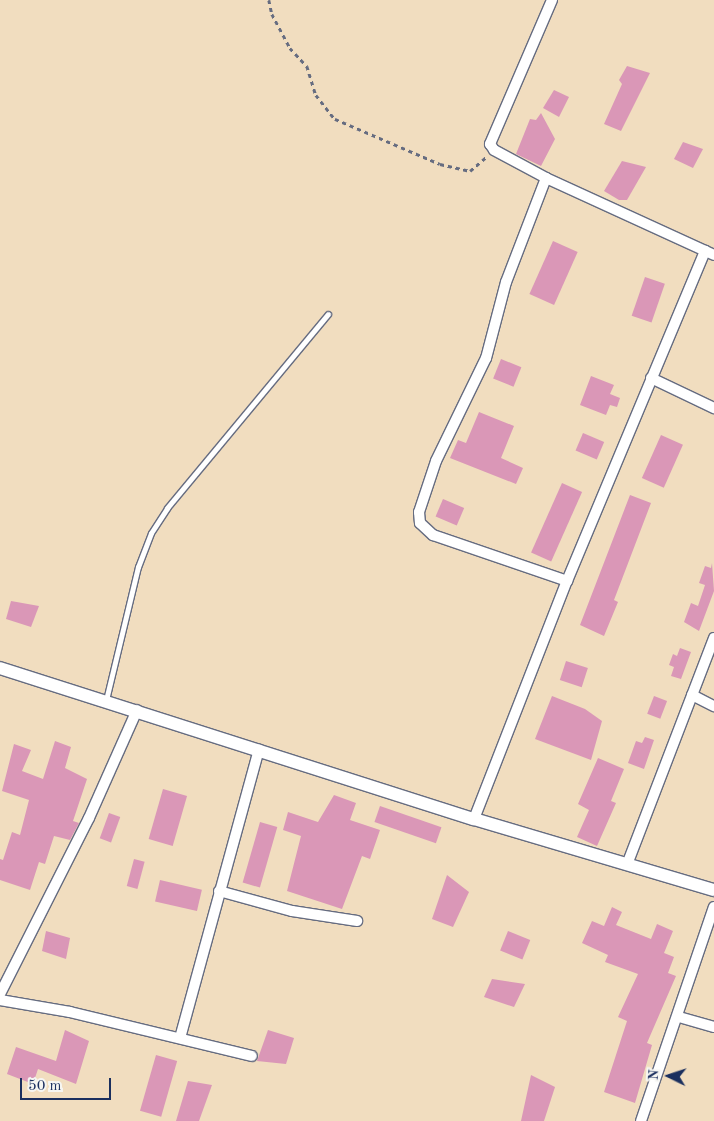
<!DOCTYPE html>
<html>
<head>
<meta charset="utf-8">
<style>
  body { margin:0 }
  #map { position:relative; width:714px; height:1121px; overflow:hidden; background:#f1ddbf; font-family:"Old Standard TT",serif }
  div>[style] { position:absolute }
  .building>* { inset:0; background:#da97b7; transform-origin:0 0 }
  .path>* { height:2.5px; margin-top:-1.25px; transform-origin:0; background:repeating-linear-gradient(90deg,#666c80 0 4px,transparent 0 8px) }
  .roads { filter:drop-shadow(1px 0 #666c80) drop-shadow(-1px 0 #666c80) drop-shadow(0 1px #666c80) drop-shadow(0 -1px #666c80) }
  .service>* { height:5px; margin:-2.5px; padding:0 2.5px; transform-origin:2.5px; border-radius:2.5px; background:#fff }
  .minor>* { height:10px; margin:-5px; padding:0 5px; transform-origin:5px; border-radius:5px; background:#fff }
  .tertiary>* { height:12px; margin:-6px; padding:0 6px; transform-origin:6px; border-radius:6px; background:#fff }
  span { translate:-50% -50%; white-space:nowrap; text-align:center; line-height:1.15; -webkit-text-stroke:4px #f6f6f2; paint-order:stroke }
  .north { position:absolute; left:644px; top:1051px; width:50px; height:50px; -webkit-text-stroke:4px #f6f6f2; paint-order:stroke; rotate:274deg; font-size:14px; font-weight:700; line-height:20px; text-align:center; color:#1b2f5e }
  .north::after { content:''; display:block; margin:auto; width:18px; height:22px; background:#1b2f5e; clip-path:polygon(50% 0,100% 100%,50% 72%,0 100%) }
  .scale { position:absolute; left:20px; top:1078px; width:91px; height:22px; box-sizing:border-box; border:2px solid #1b2f5e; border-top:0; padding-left:6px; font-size:15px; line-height:18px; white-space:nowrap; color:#1b2f5e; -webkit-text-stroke:4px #f6f6f2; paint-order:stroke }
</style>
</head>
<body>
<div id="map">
  <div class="building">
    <div style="clip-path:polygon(627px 66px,650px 73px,621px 131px,604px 124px,622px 84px,619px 80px)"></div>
    <div style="clip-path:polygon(554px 90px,569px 97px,559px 117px,543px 108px)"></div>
    <div style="clip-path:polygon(541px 113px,555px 139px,541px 166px,516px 154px,530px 119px,536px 120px)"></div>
    <div style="clip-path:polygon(683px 142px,703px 149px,693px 168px,674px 159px)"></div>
    <div style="clip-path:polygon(622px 161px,646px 167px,627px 200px,619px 200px,604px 191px)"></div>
    <div style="left:553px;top:241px;width:27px;height:58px;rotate:24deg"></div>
    <div style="left:645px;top:277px;width:21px;height:41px;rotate:19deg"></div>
    <div style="left:501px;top:359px;width:22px;height:21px;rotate:22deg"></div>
    <div style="clip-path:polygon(591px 376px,614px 385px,610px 394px,620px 398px,617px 407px,610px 405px,606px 415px,580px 405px)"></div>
    <div style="clip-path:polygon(479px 412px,514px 426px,501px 458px,523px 468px,516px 484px,450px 458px,458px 440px,466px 443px)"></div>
    <div style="left:583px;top:433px;width:23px;height:19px;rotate:23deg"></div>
    <div style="left:661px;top:435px;width:24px;height:47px;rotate:24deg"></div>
    <div style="left:562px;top:483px;width:22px;height:76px;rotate:24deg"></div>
    <div style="clip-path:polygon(630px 495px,651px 503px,614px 600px,618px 602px,604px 636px,580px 625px)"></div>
    <div style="left:443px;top:499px;width:23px;height:19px;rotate:23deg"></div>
    <div style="clip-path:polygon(712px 563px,714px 591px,699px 631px,684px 622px,691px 603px,698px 606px,705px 585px,699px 583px,705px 566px,711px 568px)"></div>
    <div style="clip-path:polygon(11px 601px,39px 606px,31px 627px,6px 619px)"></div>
    <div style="clip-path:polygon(680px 648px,691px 652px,681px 679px,671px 676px,674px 667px,669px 665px,673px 654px,677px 656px)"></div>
    <div style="left:566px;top:661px;width:23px;height:20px;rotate:18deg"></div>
    <div style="clip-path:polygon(552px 696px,585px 709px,602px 721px,591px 760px,535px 739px)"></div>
    <div style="left:654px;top:696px;width:14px;height:19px;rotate:21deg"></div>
    <div style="clip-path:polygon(645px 737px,654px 740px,644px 769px,628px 763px,636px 741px,642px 743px)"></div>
    <div style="clip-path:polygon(55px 741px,71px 747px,65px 768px,87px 779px,73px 821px,79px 823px,70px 840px,54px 836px,45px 864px,39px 862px,30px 890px,0 880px,0 859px,3px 860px,12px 832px,20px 835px,29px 800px,2px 791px,14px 744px,31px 750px,22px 771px,43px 779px)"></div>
    <div style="clip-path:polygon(598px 758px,624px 769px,611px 801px,616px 803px,597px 846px,577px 837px,589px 810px,578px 804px)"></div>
    <div style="left:163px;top:789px;width:25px;height:52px;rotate:16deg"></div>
    <div style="clip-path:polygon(334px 795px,356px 803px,350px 820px,380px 830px,370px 859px,362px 856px,342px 909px,287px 891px,301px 836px,283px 830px,288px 812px,318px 822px)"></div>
    <div style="left:380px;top:806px;width:65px;height:17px;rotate:19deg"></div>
    <div style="left:109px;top:813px;width:12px;height:27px;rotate:20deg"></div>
    <div style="left:260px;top:822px;width:18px;height:63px;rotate:16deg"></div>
    <div style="left:134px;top:859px;width:11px;height:28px;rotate:15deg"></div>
    <div style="clip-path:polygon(447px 875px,469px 892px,453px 927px,432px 919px)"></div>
    <div style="left:160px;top:880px;width:43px;height:22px;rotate:13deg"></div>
    <div style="clip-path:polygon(612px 907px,622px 912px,616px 925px,651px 939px,657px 924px,673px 931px,664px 953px,674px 957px,668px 973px,676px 976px,647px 1043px,652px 1045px,635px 1103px,604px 1092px,627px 1021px,618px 1017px,638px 974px,605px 962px,608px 955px,582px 943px,592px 921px,604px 926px)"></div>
    <div style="clip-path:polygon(46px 931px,70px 938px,66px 959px,42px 951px)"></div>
    <div style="left:508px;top:931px;width:24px;height:21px;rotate:22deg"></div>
    <div style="clip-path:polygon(492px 979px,525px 984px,514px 1007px,484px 997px)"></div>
    <div style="clip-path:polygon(65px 1030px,89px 1041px,76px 1084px,38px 1069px,33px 1084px,7px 1074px,16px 1047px,56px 1061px)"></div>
    <div style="clip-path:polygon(268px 1030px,294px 1038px,286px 1064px,257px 1061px)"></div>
    <div style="left:156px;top:1055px;width:22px;height:58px;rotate:16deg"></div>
    <div style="clip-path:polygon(531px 1075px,555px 1087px,544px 1121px,521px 1121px)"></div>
    <div style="clip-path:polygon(188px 1081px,212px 1085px,199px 1121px,176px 1121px)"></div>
  </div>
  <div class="path">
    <div style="left:269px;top:0;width:14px;rotate:78deg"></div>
    <div style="left:272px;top:14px;width:38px;rotate:62deg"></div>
    <div style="left:290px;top:48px;width:25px;rotate:47deg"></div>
    <div style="left:307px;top:66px;width:30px;rotate:73deg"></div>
    <div style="left:316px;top:95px;width:31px;rotate:52deg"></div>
    <div style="left:335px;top:119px;width:114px;rotate:23.2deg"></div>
    <div style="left:440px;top:164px;width:31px;rotate:13deg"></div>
    <div style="left:470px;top:171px;width:23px;rotate:-41deg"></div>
  </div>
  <div class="roads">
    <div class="service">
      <div style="left:106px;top:700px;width:137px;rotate:-76.5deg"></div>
      <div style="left:138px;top:567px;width:36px;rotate:-69deg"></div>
      <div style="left:151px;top:533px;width:30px;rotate:-57deg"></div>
      <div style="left:167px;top:508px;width:252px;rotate:-50.3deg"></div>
    </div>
    <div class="minor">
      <div style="left:552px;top:0;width:157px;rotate:113.3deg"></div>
      <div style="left:490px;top:144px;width:7px;rotate:56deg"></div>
      <div style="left:494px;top:150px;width:59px;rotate:28.3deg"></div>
      <div style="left:546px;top:178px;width:185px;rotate:24.6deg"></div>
      <div style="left:546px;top:178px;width:111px;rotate:111deg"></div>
      <div style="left:506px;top:282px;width:79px;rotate:104.7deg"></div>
      <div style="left:486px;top:358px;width:114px;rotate:115.9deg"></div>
      <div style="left:436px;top:461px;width:54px;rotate:108.4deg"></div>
      <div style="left:419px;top:512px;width:11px;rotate:85deg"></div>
      <div style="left:420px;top:523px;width:18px;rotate:43deg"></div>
      <div style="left:433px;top:535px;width:142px;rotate:18.9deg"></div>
      <div style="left:651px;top:378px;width:70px;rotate:25.5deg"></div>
      <div style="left:692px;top:695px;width:25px;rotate:27deg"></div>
      <div style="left:474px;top:819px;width:256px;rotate:-68.7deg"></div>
      <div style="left:567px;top:581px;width:358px;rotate:-67.3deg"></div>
      <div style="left:628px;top:862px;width:240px;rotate:-69deg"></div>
      <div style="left:219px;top:891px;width:76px;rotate:15.3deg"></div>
      <div style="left:292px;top:911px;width:66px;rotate:8.7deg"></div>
      <div style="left:0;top:994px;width:197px;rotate:-63.2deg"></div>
      <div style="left:89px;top:818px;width:118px;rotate:-66deg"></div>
      <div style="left:0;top:1000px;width:71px;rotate:9.7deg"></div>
      <div style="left:70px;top:1012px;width:187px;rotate:13.6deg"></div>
      <div style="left:679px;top:1017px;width:36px;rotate:16deg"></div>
      <div style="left:180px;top:1038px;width:299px;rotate:-74.7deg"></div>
      <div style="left:641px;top:1121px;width:226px;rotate:-71.2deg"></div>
    </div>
    <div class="tertiary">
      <div style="left:0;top:668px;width:497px;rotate:17.7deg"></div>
      <div style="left:474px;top:819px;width:250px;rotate:16.5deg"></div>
    </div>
  </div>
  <div class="north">N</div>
  <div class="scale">50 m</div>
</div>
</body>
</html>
